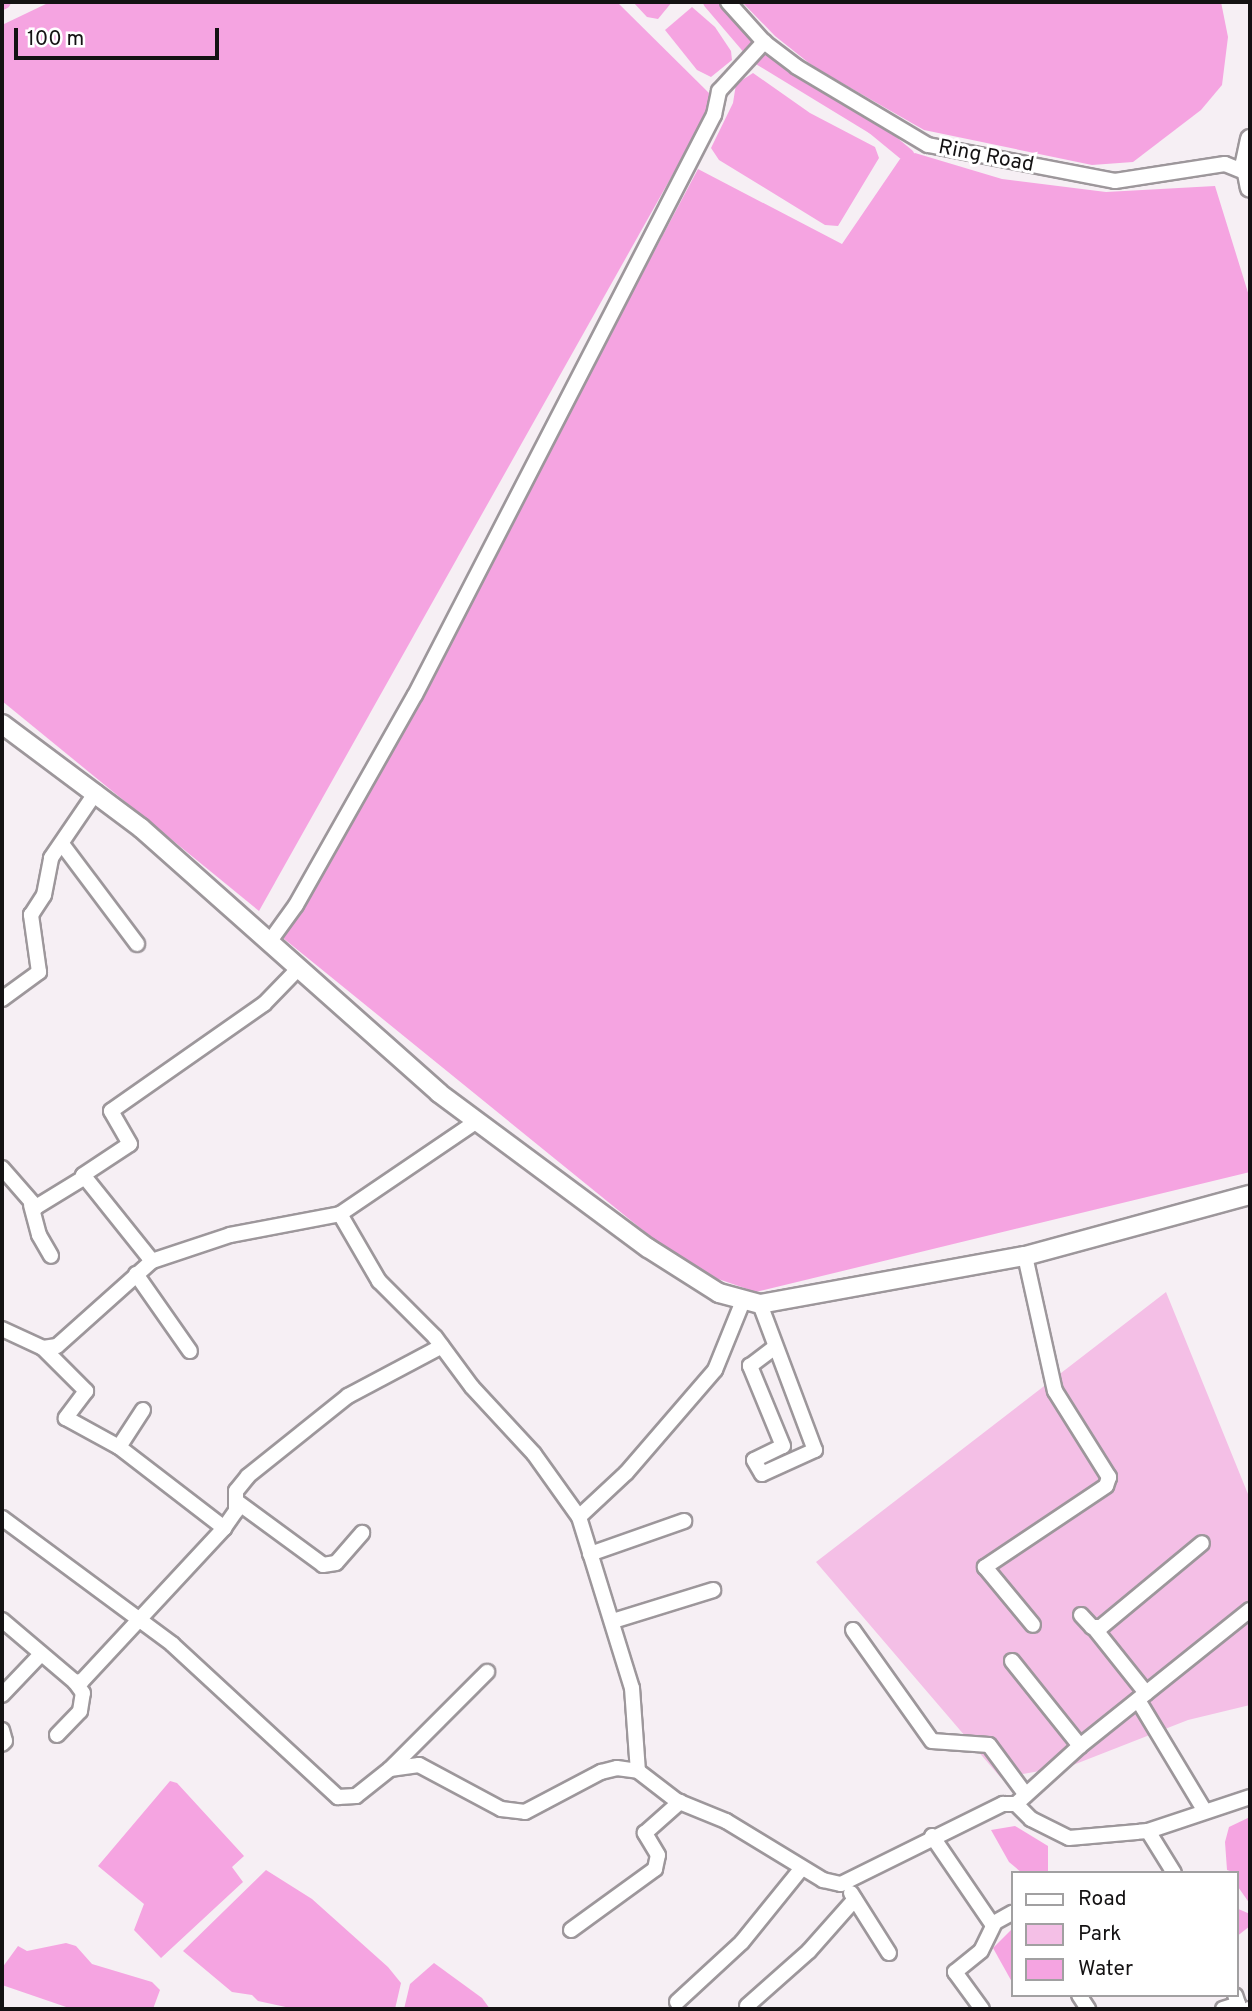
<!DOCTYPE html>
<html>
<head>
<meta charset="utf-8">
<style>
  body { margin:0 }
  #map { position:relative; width:1252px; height:2011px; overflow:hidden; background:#f6eff4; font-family:Overpass,sans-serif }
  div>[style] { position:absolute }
  .green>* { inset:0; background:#f4bfe6 }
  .water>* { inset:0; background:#f5a4e1 }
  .canal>* { height:14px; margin:-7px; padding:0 7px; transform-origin:7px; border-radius:7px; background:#f5a4e1 }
  .roads { filter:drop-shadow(2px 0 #9d979b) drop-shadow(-2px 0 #9d979b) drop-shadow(0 2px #9d979b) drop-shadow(0 -2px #9d979b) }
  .minor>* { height:14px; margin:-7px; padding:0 7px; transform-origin:7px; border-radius:7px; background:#fff }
  .tertiary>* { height:18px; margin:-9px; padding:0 9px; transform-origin:9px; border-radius:9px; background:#fff }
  span { translate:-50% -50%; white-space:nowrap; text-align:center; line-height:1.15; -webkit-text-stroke:6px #fff; paint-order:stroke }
  .street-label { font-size:21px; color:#141213 }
  .frame { position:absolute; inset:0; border:4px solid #141213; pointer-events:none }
  .legend { position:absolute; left:1011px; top:1871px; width:228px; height:126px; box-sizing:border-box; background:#fff; border:2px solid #a1a0a1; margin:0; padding:9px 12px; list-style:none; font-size:21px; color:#141213 }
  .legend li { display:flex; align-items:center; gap:14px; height:35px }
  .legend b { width:35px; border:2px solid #a1a0a1 }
  .scale { position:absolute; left:14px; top:28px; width:205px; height:32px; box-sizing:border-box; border:4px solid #141213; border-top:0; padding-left:9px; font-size:21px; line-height:24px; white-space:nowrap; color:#141213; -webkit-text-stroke:5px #fff; paint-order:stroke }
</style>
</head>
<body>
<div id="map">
  <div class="green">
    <div style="clip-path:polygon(1166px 1292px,1250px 1499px,1250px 1705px,1188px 1720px,1073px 1765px,1001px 1778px,816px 1562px)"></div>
  </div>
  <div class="water">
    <div style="clip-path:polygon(50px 2px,617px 2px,711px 95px,705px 117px,259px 911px,2px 701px,2px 25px)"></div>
    <div style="clip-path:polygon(633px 2px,672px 2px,658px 19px,647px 17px)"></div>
    <div style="clip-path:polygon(742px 2px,1221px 2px,1228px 37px,1222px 85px,1201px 110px,1133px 162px,1092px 165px,924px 130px,814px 67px,775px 36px)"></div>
    <div style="clip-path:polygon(692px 7px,715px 27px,731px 51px,732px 60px,711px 77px,697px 70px,665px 30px)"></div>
    <div style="clip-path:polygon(753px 73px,810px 113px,875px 147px,879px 158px,838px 226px,825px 225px,719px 160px,711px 148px,733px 103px,736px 84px)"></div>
    <div style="clip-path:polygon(915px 153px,1002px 179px,1106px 192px,1215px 186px,1250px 299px,1250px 1172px,756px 1292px,692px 1270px,283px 938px,383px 762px,698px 169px,842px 244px,900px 159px)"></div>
    <div style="clip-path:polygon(170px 1781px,177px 1783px,244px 1856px,232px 1867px,243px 1882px,161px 1958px,134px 1930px,144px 1904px,98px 1866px)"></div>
    <div style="clip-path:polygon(1250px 1817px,1250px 1904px,1236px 1884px,1236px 1873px,1227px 1870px,1225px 1842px,1229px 1827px)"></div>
    <div style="clip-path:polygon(1015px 1826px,1048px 1846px,1048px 1873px,1022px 1873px,1009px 1862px,991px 1830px)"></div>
    <div style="clip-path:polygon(266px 1870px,312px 1899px,388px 1967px,401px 1983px,395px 2009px,295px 2009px,258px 2001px,252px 1995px,232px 1992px,183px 1951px)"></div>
    <div style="clip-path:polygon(1236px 1908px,1250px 1914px,1250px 1926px,1236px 1937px)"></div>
    <div style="clip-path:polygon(1012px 1929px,1012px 1982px,993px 1948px)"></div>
    <div style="clip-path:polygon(66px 1943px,76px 1946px,92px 1964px,152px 1982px,160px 1990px,153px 2009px,72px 2009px,2px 1985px,2px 1968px,18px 1946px,27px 1951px)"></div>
    <div style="clip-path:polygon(434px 1963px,482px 1998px,490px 2009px,404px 2009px,410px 1984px)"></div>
  </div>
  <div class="canal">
    <div style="left:710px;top:2px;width:71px;rotate:49.6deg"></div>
    <div style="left:756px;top:56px;width:137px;rotate:31.3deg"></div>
    <div style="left:873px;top:127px;width:45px;rotate:39.6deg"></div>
    <div style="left:2px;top:3px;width:2px;rotate:-27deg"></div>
  </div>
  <div class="roads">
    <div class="minor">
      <div style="left:728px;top:2px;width:54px;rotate:48deg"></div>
      <div style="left:764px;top:42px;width:41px;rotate:37.1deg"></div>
      <div style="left:797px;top:67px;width:152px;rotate:30.8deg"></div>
      <div style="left:928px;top:145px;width:190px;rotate:10.9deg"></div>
      <div style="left:1115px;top:181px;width:111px;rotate:-8.8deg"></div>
      <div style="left:1225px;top:164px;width:24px;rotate:22deg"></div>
      <div style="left:62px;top:844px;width:125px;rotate:53.1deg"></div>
      <div style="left:270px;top:941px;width:44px;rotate:-54.2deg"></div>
      <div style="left:296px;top:905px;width:241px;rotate:-60.5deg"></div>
      <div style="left:415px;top:695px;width:653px;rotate:-62.73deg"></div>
      <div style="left:714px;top:115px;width:25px;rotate:-78deg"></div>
      <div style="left:719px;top:91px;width:67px;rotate:-47.4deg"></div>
      <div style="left:2px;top:999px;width:46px;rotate:-36.1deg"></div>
      <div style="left:39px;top:972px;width:58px;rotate:-98deg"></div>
      <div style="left:31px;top:915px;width:24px;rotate:-57deg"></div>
      <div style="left:44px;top:895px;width:38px;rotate:-79deg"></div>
      <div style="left:51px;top:858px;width:80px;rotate:-55.7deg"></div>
      <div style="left:477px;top:1121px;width:166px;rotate:145.8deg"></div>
      <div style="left:340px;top:1214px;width:78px;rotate:59.8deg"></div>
      <div style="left:379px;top:1281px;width:79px;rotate:45deg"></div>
      <div style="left:435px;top:1337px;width:62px;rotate:53.5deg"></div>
      <div style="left:472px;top:1387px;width:91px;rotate:47.2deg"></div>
      <div style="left:534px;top:1454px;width:77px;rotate:54.5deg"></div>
      <div style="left:2px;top:1168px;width:52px;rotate:48.9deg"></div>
      <div style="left:36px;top:1207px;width:57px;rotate:-31.5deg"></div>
      <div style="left:31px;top:1205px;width:31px;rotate:75deg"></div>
      <div style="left:39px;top:1235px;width:24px;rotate:60deg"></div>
      <div style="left:1025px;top:1256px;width:138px;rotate:77.5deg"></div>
      <div style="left:1055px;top:1391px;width:102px;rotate:57.9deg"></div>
      <div style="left:1109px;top:1477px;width:9px;rotate:108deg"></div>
      <div style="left:1106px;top:1486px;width:146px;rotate:146.2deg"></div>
      <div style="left:985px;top:1567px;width:75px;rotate:50.4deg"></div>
      <div style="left:152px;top:1261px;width:82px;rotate:-18.4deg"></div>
      <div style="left:230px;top:1235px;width:112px;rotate:-10.8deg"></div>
      <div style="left:136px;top:1274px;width:94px;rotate:55deg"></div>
      <div style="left:743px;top:1301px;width:74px;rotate:112.1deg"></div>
      <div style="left:715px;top:1370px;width:136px;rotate:130.8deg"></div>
      <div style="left:626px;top:1473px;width:64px;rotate:136.9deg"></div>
      <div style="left:579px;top:1517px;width:179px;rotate:72.8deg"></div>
      <div style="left:632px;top:1688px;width:83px;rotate:85.9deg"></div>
      <div style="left:638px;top:1771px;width:49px;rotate:37.6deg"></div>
      <div style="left:677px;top:1801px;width:53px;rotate:22.2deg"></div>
      <div style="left:726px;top:1821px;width:114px;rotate:31.3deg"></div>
      <div style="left:823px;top:1880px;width:18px;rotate:13deg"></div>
      <div style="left:841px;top:1884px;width:181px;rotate:-26.3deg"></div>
      <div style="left:1003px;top:1804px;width:13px"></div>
      <div style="left:1016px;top:1804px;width:21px;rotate:45deg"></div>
      <div style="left:1031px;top:1819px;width:42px;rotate:26.6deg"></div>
      <div style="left:1069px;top:1838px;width:79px;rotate:-5.1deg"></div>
      <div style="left:1148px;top:1831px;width:49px;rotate:58.2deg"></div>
      <div style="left:760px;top:1304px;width:156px;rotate:69.4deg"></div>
      <div style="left:815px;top:1450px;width:58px;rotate:155.6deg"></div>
      <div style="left:762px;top:1474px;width:16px;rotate:-120deg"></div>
      <div style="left:754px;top:1460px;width:32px;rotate:-26deg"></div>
      <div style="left:783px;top:1446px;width:87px;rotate:-112.4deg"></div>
      <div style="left:750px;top:1366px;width:30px;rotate:-37deg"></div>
      <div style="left:2px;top:1329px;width:45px;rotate:24.9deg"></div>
      <div style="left:43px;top:1348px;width:14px;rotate:-8deg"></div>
      <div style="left:57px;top:1346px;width:127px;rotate:-41.8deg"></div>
      <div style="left:152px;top:1261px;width:110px;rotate:-128.7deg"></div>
      <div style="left:83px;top:1175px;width:56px;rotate:-33.4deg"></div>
      <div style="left:130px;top:1144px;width:38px;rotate:-120deg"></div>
      <div style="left:111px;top:1111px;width:187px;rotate:-35deg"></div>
      <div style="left:264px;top:1004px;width:47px;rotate:-45.9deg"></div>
      <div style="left:43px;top:1348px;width:61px;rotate:45deg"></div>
      <div style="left:86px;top:1391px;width:34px;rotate:127deg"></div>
      <div style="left:66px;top:1418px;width:60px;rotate:28.7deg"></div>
      <div style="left:143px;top:1410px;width:44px;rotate:123deg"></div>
      <div style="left:119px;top:1447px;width:133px;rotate:37.6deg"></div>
      <div style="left:236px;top:1501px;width:108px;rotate:36.3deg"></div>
      <div style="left:323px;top:1565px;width:13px;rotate:-9deg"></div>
      <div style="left:336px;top:1563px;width:40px;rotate:-49deg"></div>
      <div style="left:2px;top:1518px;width:212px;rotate:36.5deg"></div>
      <div style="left:172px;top:1644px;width:226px;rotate:42.7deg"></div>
      <div style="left:338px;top:1797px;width:18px;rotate:-3deg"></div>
      <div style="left:356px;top:1796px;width:43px;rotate:-38.5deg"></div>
      <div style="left:390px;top:1769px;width:29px;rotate:-8deg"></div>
      <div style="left:419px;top:1765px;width:93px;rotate:28.2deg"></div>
      <div style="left:501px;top:1809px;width:24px;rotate:7deg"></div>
      <div style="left:525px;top:1812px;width:86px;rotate:-27.8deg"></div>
      <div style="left:601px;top:1772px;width:16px;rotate:-14deg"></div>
      <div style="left:617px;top:1768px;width:21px;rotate:8deg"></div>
      <div style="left:590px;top:1554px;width:100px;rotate:-19.3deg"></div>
      <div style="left:1081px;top:1615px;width:16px;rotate:47deg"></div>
      <div style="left:1092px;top:1627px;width:9px"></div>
      <div style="left:1101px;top:1627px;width:131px;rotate:-39.7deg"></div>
      <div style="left:2px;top:1620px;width:96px;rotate:40.3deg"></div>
      <div style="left:75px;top:1682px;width:7px;rotate:-8deg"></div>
      <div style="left:82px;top:1681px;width:209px;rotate:-47.1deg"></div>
      <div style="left:224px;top:1528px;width:21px;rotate:-55deg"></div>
      <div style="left:236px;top:1511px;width:20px;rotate:-90deg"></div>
      <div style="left:236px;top:1491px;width:19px;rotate:-51deg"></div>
      <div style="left:248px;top:1476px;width:128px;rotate:-38.7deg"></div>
      <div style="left:348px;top:1396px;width:106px;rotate:-28deg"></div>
      <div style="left:613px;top:1621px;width:105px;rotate:-17.2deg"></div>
      <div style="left:1095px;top:1629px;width:82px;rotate:51.4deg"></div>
      <div style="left:853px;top:1630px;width:136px;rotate:54.6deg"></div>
      <div style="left:932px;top:1741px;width:57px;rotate:4deg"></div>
      <div style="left:989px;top:1745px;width:62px;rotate:53.5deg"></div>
      <div style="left:1012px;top:1661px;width:109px;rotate:51.3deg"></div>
      <div style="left:2px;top:1695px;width:57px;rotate:-46.4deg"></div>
      <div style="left:1138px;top:1700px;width:128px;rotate:59deg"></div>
      <div style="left:2px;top:1730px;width:11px;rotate:75deg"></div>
      <div style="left:5px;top:1741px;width:4px;rotate:135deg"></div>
      <div style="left:57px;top:1735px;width:33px;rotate:-46deg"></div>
      <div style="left:80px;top:1711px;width:18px;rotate:-81deg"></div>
      <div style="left:83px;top:1693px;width:14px;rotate:-126deg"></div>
      <div style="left:391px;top:1768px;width:136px;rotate:-45deg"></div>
      <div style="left:1016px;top:1804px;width:86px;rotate:-42.2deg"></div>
      <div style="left:1080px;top:1746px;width:218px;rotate:-38.7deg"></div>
      <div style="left:1148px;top:1831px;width:108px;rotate:-18.4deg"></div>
      <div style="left:932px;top:1836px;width:107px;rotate:55.7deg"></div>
      <div style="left:992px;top:1924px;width:23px;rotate:-29deg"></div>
      <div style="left:851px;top:1893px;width:71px;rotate:57.7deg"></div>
      <div style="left:571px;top:1930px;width:104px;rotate:-36deg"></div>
      <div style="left:655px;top:1869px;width:14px;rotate:-78deg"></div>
      <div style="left:658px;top:1855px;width:26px;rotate:-121deg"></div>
      <div style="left:645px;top:1833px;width:47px;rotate:-41.5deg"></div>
      <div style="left:1079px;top:1995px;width:17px;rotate:57deg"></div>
      <div style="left:677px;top:2002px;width:88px;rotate:-42.7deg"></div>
      <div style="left:742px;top:1942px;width:95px;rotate:-51deg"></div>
      <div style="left:747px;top:2006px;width:83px;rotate:-41.6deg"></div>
      <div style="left:809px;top:1951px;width:69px;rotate:-48.5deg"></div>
      <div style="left:982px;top:2009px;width:46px;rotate:-126.1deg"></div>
      <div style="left:955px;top:1972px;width:33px;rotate:-39deg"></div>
      <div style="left:981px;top:1951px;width:32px;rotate:-64deg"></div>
      <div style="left:1223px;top:2009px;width:16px;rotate:-18deg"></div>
      <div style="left:1238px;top:2004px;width:9px;rotate:-108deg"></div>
      <div style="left:1249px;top:2009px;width:1px"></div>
    </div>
    <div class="tertiary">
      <div style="left:1250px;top:139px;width:25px;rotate:102deg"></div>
      <div style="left:1245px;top:163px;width:25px;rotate:79deg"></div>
      <div style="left:2px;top:724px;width:174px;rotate:36.8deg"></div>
      <div style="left:141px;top:828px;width:399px;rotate:41.6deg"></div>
      <div style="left:439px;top:1093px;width:260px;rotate:36.6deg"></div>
      <div style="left:648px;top:1248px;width:84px;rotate:32.4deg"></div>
      <div style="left:719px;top:1293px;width:42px;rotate:15deg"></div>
      <div style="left:760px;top:1304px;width:269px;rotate:-10.3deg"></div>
      <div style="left:1025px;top:1256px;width:233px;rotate:-15.2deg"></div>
    </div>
  </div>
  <div class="street-label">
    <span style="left:986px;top:157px;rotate:11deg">Ring Road</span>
  </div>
  <div class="frame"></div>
  <ul class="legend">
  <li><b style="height:9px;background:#fff"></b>Road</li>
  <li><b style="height:19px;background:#f4bfe6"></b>Park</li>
  <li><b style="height:19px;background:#f5a4e1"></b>Water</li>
  </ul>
  <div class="scale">100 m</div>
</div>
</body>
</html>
